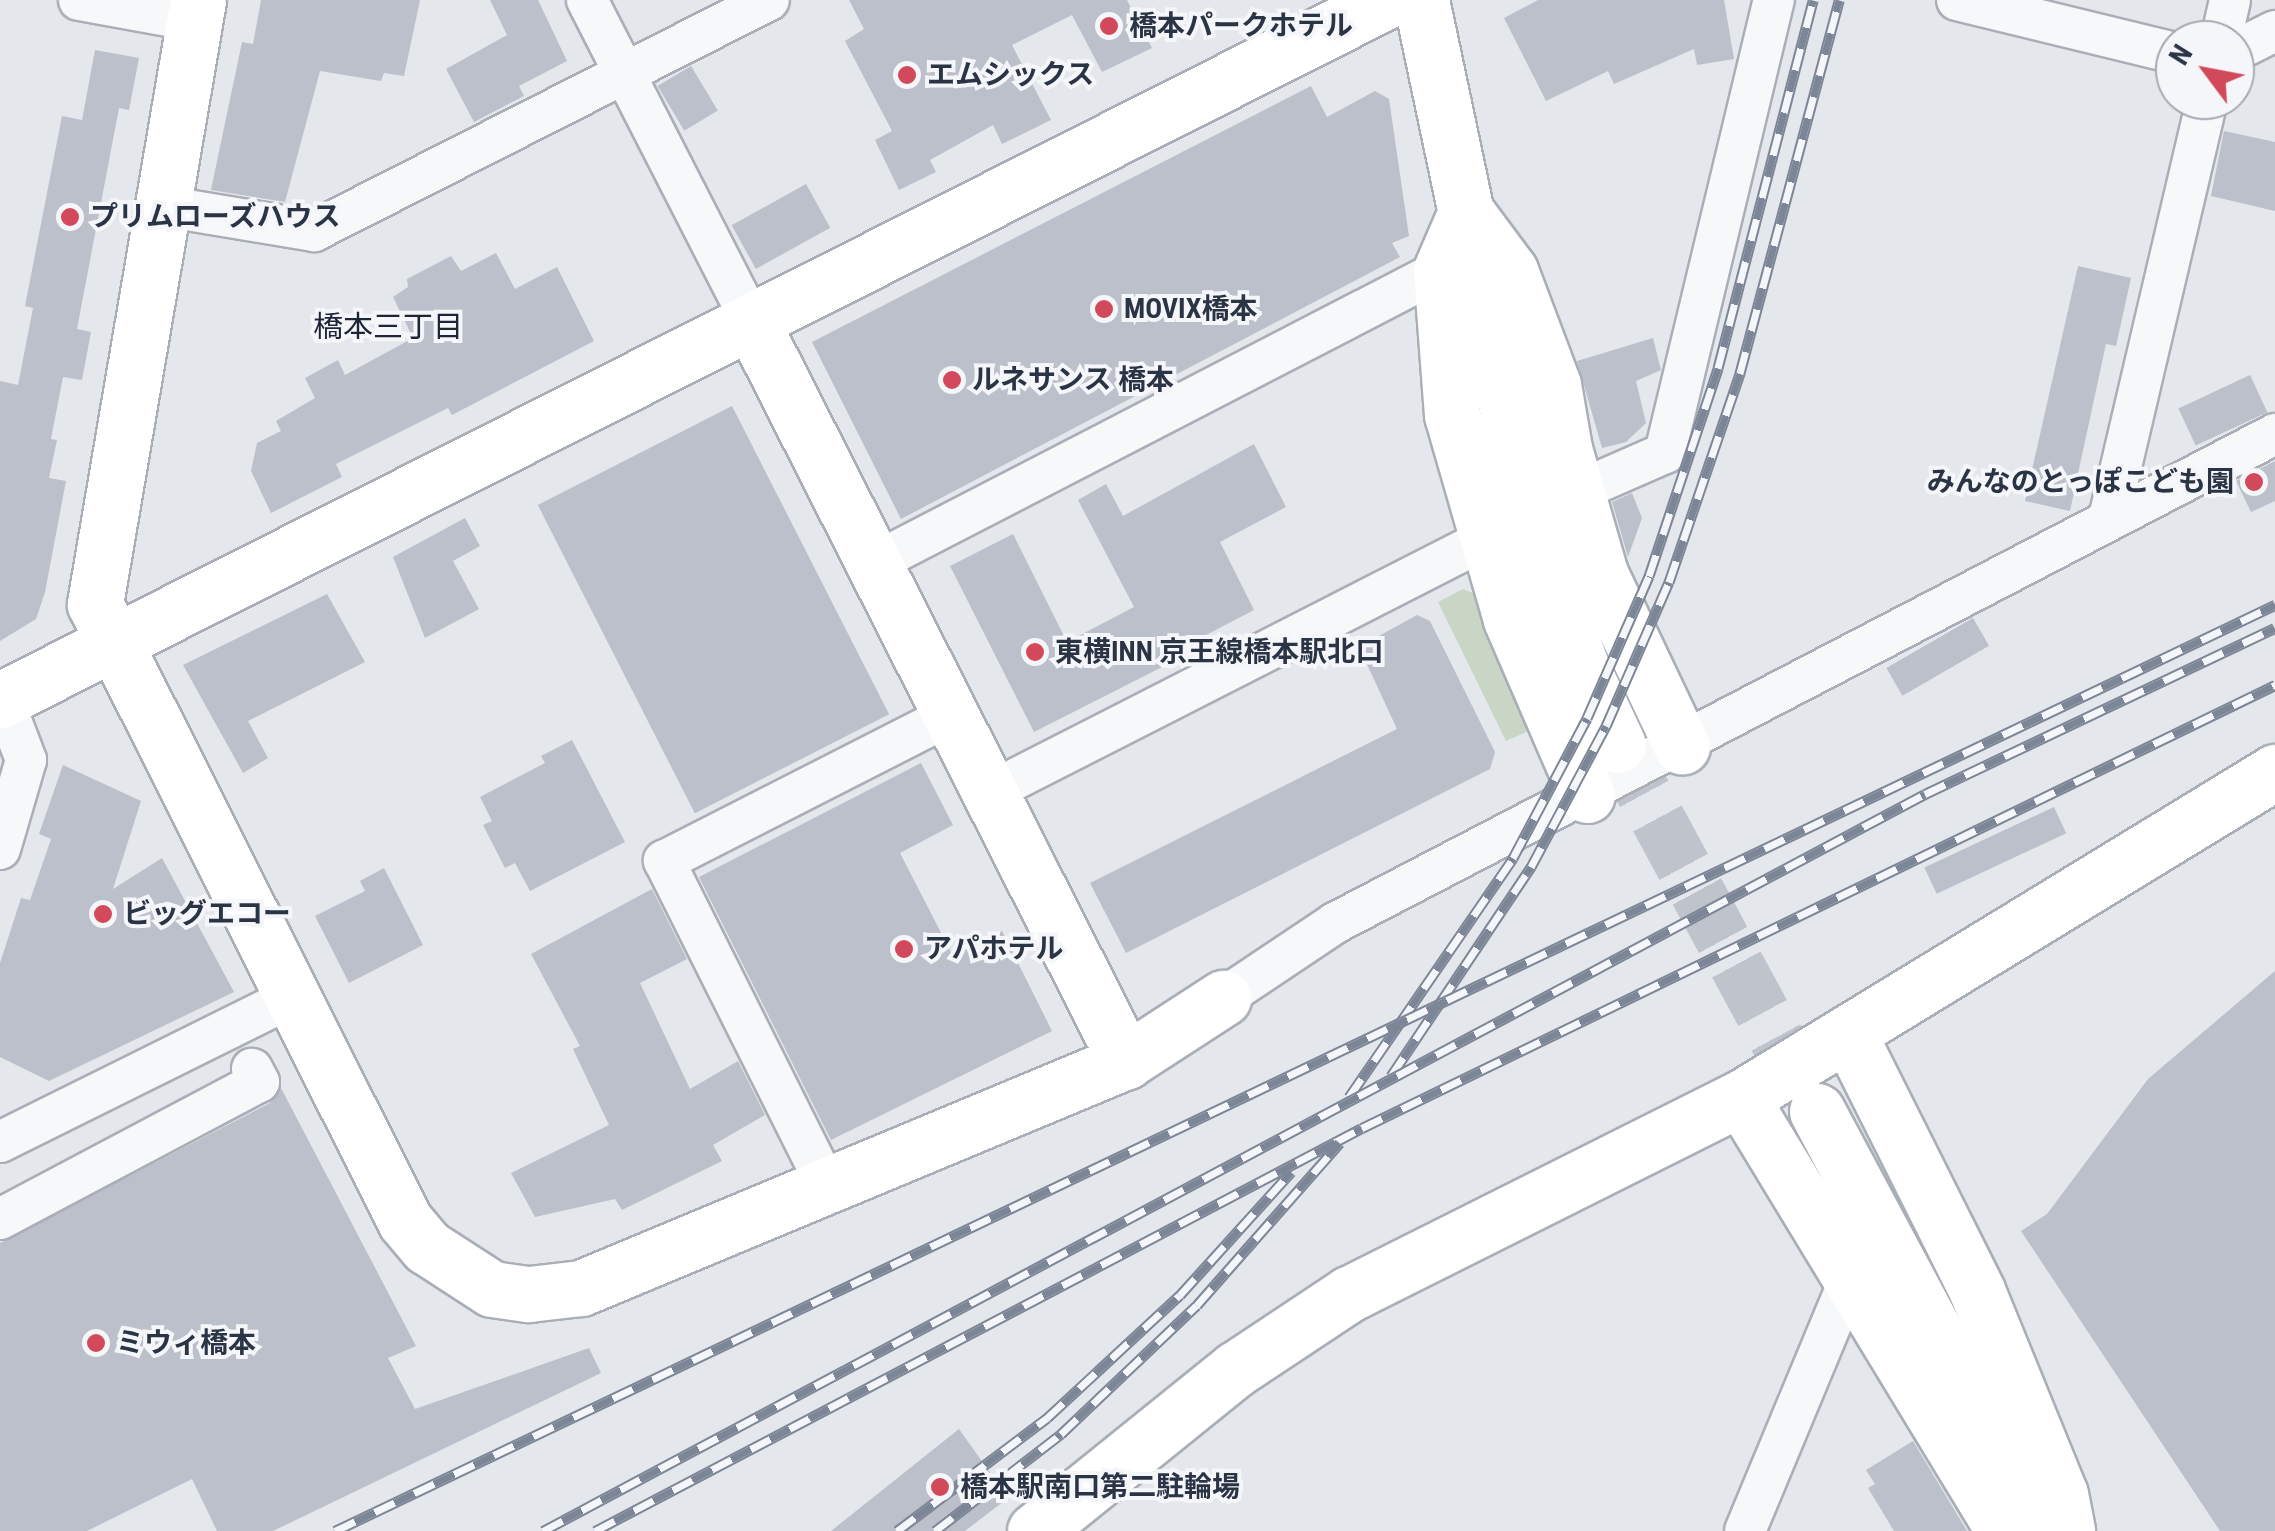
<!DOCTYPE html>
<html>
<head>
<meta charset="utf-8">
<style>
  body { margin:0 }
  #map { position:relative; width:2275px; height:1531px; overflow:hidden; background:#e4e7ec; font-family:"Roboto Condensed","Noto Sans JP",sans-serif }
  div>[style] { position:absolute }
  .green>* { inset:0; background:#c9d6c5 }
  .building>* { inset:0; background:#bbc0ca; transform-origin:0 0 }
  .secondary-tunnel>* { height:55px; margin-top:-27.5px; transform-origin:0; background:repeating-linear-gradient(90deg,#bfc3cb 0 55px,transparent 0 83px) }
  .roads { filter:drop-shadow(2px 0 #a9aeb7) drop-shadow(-2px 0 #a9aeb7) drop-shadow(0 2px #a9aeb7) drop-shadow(0 -2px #a9aeb7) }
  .street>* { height:40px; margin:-20px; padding:0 20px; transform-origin:20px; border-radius:20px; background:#f7f8fa }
  .secondary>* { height:55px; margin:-27.5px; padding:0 27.5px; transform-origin:27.5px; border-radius:27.5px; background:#fff }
  .rail>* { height:11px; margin-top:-5.5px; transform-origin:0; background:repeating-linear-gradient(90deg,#f4f6f9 0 22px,#7d8696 0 44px); box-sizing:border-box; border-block:2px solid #7d8696 }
  .dots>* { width:28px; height:28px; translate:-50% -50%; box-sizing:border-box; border:5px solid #f4f6f9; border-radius:50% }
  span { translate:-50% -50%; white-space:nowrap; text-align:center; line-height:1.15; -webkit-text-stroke:8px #f4f6f9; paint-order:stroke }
  .poi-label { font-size:28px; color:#2b3445; font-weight:700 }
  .left { translate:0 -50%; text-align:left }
  .right { translate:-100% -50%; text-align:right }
  .neighbourhood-label { font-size:30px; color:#1d2536 }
  .north { position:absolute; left:2155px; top:20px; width:100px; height:100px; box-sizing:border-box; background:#f4f6f9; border:2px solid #a4a8b1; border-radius:50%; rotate:302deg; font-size:28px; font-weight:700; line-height:40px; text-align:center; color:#2b3445 }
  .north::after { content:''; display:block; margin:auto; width:35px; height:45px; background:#d1495b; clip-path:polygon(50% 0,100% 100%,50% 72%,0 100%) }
</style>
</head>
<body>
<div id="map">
  <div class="green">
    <div style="clip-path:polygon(1463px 589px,1475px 594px,1531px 730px,1506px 741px,1438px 602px)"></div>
  </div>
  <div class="building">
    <div style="clip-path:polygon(261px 0,420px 0,404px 76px,384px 73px,381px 81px,320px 71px,285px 202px,211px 190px,242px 42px,253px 44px)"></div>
    <div style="clip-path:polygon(490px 0,538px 0,567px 61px,519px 86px,524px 96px,474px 122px,446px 69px,507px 35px)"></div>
    <div style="clip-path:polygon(849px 0,1127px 0,1152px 48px,1102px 72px,1072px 15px,1012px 45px,1051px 120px,1002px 144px,993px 125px,930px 160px,936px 172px,899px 190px,875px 140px,892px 131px,845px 41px,864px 29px)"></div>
    <div style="clip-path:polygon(1538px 0,1724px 0,1734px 59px,1697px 65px,1694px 49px,1614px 84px,1608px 71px,1546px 101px,1504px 18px)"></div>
    <div style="clip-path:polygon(95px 50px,139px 58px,129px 110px,119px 108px,77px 329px,91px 332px,82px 380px,63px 377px,51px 439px,57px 440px,49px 478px,66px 481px,45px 592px,36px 619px,0 641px,0 381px,18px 385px,33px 308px,25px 306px,62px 116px,82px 120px)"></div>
    <div style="left:691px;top:66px;width:52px;height:39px;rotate:59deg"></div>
    <div style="clip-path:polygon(1311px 86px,1327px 117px,1375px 91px,1389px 99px,1409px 236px,1392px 243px,1400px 257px,901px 519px,812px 342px)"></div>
    <div style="clip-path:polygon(2224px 131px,2275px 142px,2275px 211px,2211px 196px)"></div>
    <div style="left:806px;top:184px;width:50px;height:85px;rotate:61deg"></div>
    <div style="clip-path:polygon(496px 253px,515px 289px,557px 267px,594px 341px,452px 415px,448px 408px,336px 464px,342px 477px,271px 513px,251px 471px,257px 443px,281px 431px,276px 421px,315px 398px,305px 378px,338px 360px,345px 375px,413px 338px,393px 297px,408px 287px,407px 279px,451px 256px,461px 271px)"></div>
    <div style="clip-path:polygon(2078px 266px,2131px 278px,2116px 346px,2106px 344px,2070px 511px,2025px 501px)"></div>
    <div style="clip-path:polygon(1653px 338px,1661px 370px,1636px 381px,1646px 423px,1626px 442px,1602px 448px,1577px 361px)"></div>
    <div style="left:2250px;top:375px;width:41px;height:79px;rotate:65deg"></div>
    <div style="left:732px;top:406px;width:346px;height:218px;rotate:63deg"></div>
    <div style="clip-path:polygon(1254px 444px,1286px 507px,1220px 542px,1254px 610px,1164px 657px,1168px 664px,1034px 732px,950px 566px,1013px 534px,1067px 642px,1134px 607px,1078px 500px,1106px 484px,1123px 516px)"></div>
    <div style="clip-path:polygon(2275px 461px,2275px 501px,2251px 512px,2236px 481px)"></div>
    <div style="clip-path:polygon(1632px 493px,1642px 518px,1628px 557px,1612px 502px)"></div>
    <div style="clip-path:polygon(465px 518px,480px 546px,453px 561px,479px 609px,425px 638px,393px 557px)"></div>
    <div style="clip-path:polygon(327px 594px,365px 662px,248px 721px,268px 758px,243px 773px,183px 665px)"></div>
    <div style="clip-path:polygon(1417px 615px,1430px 621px,1495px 752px,1490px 769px,1126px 953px,1090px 883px,1397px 729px,1359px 647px)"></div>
    <div style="left:1973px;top:618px;width:32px;height:100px;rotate:60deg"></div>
    <div style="clip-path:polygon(572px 740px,625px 842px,530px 891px,515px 863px,505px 868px,483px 825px,492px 821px,480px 797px,545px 763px,541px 756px)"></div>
    <div style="clip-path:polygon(921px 763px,953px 825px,900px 853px,953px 956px,1002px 931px,1052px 1031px,831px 1140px,699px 877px)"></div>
    <div style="clip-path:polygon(63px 765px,141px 801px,113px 889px,162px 858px,234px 992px,49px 1081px,0 1057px,0 963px,21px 898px,30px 900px,51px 839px,39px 834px)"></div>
    <div style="left:2054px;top:807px;width:29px;height:143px;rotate:65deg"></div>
    <div style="clip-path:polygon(384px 868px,423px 945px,349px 983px,315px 916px,365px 891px,360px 881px)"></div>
    <div style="clip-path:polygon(652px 889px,687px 959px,640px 983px,690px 1089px,738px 1061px,765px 1115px,713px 1145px,722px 1161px,622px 1210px,615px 1199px,535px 1217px,511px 1173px,609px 1125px,573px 1049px,580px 1046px,531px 954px)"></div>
    <div style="clip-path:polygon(2275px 971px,2275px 1531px,2220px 1531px,2021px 1231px,2047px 1214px,2148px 1079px)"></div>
    <div style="clip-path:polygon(281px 1088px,416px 1346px,388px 1358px,415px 1409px,589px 1348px,601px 1373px,273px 1531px,217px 1531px,192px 1479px,87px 1531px,0 1531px,0 1243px,270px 1103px)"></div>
    <div style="clip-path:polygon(959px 1429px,1008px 1498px,965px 1531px,831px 1531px)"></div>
    <div style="clip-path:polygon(1913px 1441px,1967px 1531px,1894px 1531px,1868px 1488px,1875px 1484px,1866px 1470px)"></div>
  </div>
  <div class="secondary-tunnel">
    <div style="left:1618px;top:745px;width:414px;rotate:61.6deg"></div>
  </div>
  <div class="roads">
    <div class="street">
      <div style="left:79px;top:0;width:118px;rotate:10.3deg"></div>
      <div style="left:587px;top:0;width:360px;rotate:62.9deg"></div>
      <div style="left:1957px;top:0;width:224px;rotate:13.7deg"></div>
      <div style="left:2221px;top:40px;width:41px;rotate:-77.3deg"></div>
      <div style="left:2235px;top:51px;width:45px;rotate:-26.6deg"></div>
      <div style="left:163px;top:206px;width:153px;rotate:9.4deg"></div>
      <div style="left:314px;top:231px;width:510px;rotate:-26.92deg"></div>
      <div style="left:1576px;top:492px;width:97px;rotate:-23.7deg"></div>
      <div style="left:1665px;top:453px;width:466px;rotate:-76.5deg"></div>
      <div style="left:2109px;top:518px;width:429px;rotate:-76.8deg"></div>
      <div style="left:874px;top:563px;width:638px;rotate:-27.33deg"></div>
      <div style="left:990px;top:792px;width:555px;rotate:-27.03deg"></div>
      <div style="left:0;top:849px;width:93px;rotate:-73.7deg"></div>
      <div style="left:26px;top:760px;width:65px;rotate:-110.7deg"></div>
      <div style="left:1223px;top:998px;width:135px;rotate:-33.8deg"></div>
      <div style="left:1335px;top:923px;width:1060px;rotate:-27.48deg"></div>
      <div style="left:0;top:1142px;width:326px;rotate:-26.4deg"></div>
      <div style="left:827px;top:1186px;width:364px;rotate:-116.6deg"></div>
      <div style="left:664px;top:861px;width:322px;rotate:-27deg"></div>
      <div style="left:0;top:1219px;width:293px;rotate:-27.9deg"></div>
      <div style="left:259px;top:1082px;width:15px;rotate:-118deg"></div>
      <div style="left:1745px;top:1531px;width:271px;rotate:-67.4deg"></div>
    </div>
    <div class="secondary">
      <div style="left:198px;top:0;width:613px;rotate:99.68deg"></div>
      <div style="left:95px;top:604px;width:690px;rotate:63.32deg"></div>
      <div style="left:405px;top:1221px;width:34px;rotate:50deg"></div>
      <div style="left:427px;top:1247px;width:77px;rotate:32.9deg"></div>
      <div style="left:492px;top:1289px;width:37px;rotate:8deg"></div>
      <div style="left:529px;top:1294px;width:52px;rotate:-6.6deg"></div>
      <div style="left:581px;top:1288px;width:590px;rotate:-22.61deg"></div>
      <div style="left:1126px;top:1061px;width:116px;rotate:-33deg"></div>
      <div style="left:1421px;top:0;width:542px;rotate:78.07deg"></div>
      <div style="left:1533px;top:530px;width:144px;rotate:70.6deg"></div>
      <div style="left:1581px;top:666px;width:87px;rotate:64.9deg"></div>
      <div style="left:751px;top:321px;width:830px;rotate:63.13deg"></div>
      <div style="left:0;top:700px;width:1555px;rotate:-26.76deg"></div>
      <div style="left:1587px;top:795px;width:192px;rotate:-113.4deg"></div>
      <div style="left:1511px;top:619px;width:212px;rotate:-106.1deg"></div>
      <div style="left:1452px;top:415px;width:145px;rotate:-94.3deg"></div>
      <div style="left:1441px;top:270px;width:63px;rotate:-66.7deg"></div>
      <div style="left:1466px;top:212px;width:74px;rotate:53.3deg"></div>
      <div style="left:1510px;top:271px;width:122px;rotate:69.3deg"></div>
      <div style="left:1553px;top:385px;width:65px;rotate:80.2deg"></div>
      <div style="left:1564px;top:449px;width:130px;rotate:73.9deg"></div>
      <div style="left:1600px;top:574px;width:191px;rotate:64.6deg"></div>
      <div style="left:1849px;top:1035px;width:286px;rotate:63.4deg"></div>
      <div style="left:1977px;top:1291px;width:219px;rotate:67.8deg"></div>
      <div style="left:2060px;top:1494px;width:38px;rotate:79deg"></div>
      <div style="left:1741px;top:1098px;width:507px;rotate:58.73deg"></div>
      <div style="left:1817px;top:1111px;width:473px;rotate:61.9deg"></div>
      <div style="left:1035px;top:1531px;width:258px;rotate:-38.9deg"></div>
      <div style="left:1236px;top:1369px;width:136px;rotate:-33.6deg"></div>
      <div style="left:1349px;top:1294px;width:438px;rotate:-26.6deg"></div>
      <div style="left:1741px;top:1098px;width:626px;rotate:-31.4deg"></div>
    </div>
  </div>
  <div class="rail">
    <div style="left:1391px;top:1076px;width:252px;rotate:-56.2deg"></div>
    <div style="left:1531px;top:867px;width:160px;rotate:-62deg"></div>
    <div style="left:1606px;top:726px;width:157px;rotate:-66.4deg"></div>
    <div style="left:1669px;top:582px;width:221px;rotate:-71.2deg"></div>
    <div style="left:1740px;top:373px;width:386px;rotate:-75.1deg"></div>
    <div style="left:1349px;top:1097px;width:290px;rotate:-55.5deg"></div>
    <div style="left:1513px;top:858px;width:158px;rotate:-62.1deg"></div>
    <div style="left:1587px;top:718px;width:155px;rotate:-66.4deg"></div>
    <div style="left:1649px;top:576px;width:219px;rotate:-71.6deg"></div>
    <div style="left:1718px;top:368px;width:380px;rotate:-75.5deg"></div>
    <div style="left:335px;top:1531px;width:2150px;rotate:-25.52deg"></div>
    <div style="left:543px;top:1531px;width:1566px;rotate:-28.07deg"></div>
    <div style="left:1925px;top:794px;width:387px;rotate:-25.4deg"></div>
    <div style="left:595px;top:1531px;width:866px;rotate:-27.72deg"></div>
    <div style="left:1362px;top:1128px;width:1015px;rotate:-25.88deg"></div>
    <div style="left:897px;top:1531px;width:188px;rotate:-37deg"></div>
    <div style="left:1047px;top:1418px;width:181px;rotate:-42.8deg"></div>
    <div style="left:1180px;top:1295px;width:166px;rotate:-47.9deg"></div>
    <div style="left:935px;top:1531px;width:159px;rotate:-37.6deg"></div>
    <div style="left:1061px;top:1434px;width:187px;rotate:-43.5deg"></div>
    <div style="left:1197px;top:1305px;width:216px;rotate:-48.6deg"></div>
  </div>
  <div class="dots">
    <div style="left:1109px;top:26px;background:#d1495b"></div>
    <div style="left:907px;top:75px;background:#d1495b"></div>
    <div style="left:70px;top:217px;background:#d1495b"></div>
    <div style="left:1104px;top:309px;background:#d1495b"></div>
    <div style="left:952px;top:380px;background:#d1495b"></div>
    <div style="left:2254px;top:482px;background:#d1495b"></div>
    <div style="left:1035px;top:652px;background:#d1495b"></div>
    <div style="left:103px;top:914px;background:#d1495b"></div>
    <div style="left:904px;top:949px;background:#d1495b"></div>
    <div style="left:96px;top:1343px;background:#d1495b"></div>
    <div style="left:940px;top:1487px;background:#d1495b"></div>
  </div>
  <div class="poi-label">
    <span class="left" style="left:1129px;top:26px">橋本パークホテル</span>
    <span class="left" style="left:927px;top:75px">エムシックス</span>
    <span class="left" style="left:90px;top:217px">プリムローズハウス</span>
    <span class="left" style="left:1124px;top:309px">MOVIX橋本</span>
    <span class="left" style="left:972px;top:380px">ルネサンス 橋本</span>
    <span class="right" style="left:2234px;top:482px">みんなのとっぽこども園</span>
    <span class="left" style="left:1055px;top:652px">東横INN 京王線橋本駅北口</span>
    <span class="left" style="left:123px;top:914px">ビッグエコー</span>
    <span class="left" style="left:924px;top:949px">アパホテル</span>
    <span class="left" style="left:116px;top:1343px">ミウィ橋本</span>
    <span class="left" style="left:960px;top:1487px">橋本駅南口第二駐輪場</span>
  </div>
  <div class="neighbourhood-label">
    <span style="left:388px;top:327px">橋本三丁目</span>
  </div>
  <div class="north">N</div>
</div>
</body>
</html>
